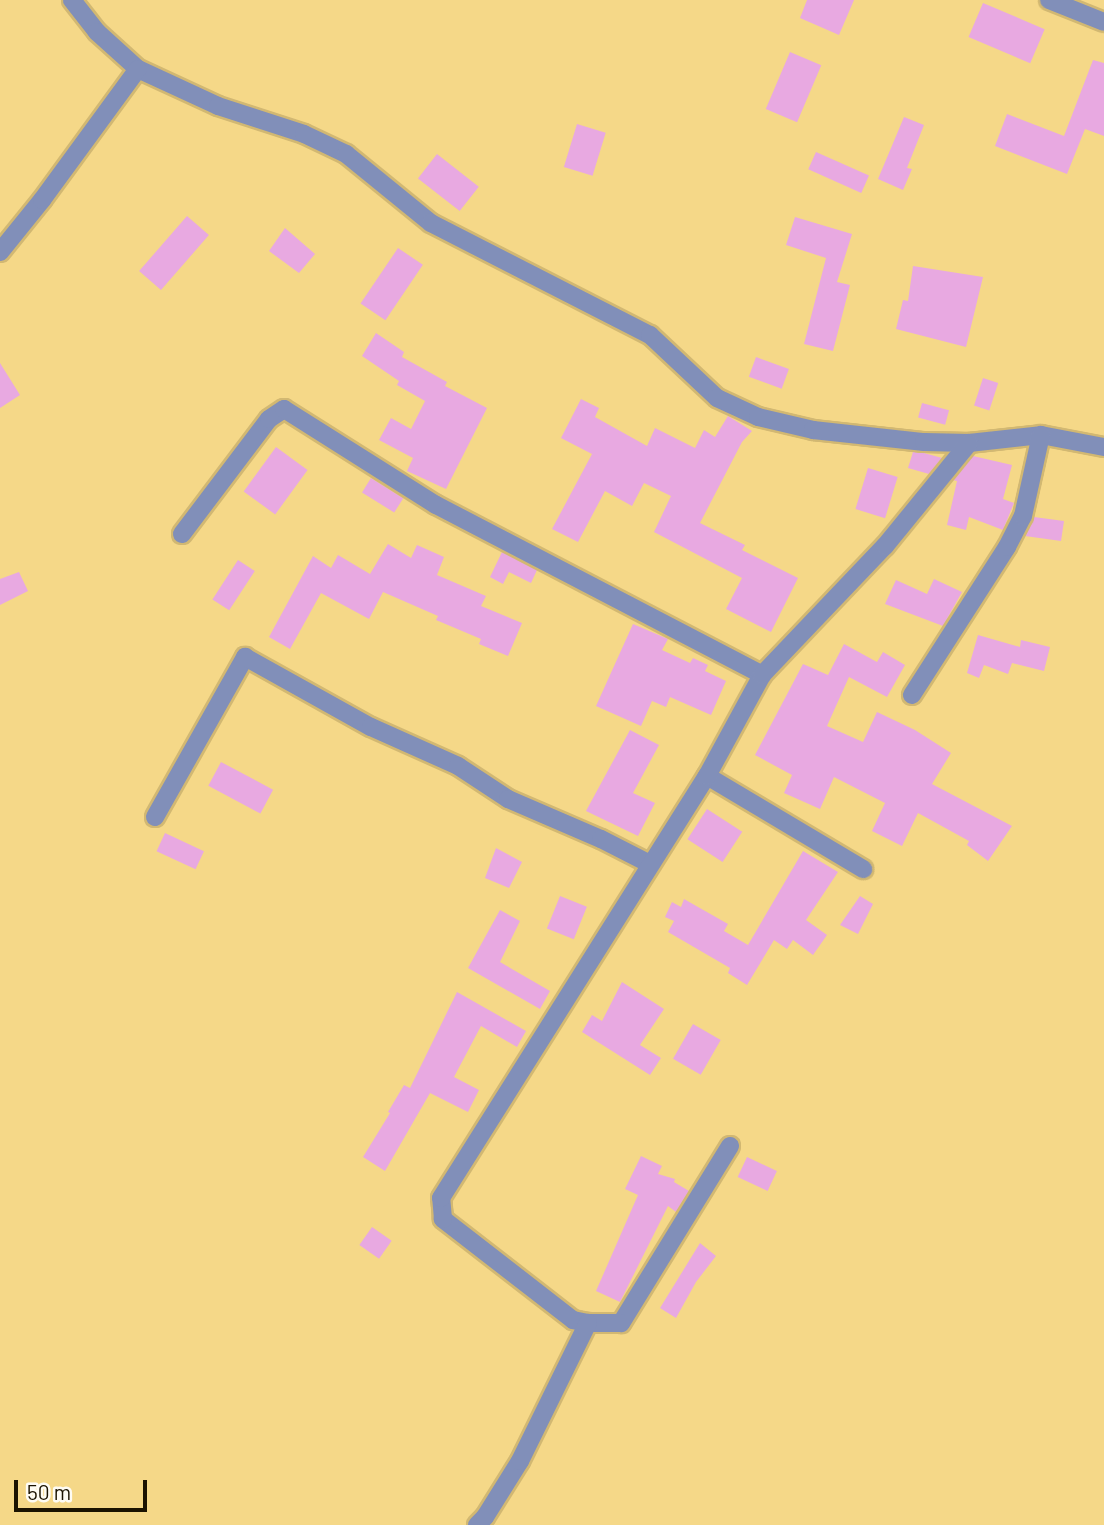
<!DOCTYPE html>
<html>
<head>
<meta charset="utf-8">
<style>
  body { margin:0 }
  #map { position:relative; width:1104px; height:1525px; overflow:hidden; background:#f5d888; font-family:Barlow,sans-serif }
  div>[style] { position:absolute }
  .building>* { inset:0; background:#e8a9e1; transform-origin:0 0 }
  .roads { filter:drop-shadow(2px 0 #d2b872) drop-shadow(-2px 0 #d2b872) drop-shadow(0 2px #d2b872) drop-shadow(0 -2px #d2b872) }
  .street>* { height:18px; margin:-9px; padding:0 9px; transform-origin:9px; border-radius:9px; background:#818fb9 }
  span { translate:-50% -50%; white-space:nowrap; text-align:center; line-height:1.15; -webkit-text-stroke:7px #fefcf4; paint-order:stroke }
  .scale { position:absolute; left:14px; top:1480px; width:133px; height:32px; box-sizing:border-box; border:4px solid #1b1300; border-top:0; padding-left:9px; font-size:21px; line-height:24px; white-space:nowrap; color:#1b1300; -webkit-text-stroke:5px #fefcf4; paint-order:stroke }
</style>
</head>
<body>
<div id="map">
  <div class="building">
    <div style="clip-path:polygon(807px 0,854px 0,839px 35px,800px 18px)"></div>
    <div style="left:983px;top:3px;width:67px;height:37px;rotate:23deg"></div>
    <div style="left:790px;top:52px;width:34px;height:62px;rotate:23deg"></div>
    <div style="clip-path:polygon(1093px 60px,1104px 63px,1104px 136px,1085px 129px,1067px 174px,995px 146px,1007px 114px,1064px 136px)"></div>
    <div style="clip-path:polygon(904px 117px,924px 125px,907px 168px,912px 169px,903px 190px,878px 179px)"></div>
    <div style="left:577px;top:124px;width:30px;height:45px;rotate:17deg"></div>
    <div style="left:816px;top:152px;width:58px;height:19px;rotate:24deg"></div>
    <div style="left:437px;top:154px;width:53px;height:31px;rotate:38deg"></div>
    <div style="left:187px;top:216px;width:29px;height:73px;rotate:41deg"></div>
    <div style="clip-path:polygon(795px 217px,852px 234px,837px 282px,850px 285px,833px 351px,804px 344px,826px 258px,786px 245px)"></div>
    <div style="clip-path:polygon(285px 228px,315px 254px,299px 273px,269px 251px)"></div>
    <div style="left:398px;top:248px;width:30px;height:67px;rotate:34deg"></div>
    <div style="clip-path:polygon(913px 266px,983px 277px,966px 347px,896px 329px,903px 300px,908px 301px)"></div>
    <div style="clip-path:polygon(376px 333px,404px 352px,402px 357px,447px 382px,445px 386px,487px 408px,446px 489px,407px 471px,413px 458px,379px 440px,391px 418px,411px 429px,425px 401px,397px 385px,399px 381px,362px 356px)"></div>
    <div style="left:756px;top:357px;width:35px;height:21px;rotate:20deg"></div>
    <div style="clip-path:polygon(0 363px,20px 395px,0 408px)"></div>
    <div style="left:983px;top:378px;width:16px;height:29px;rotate:18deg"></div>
    <div style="clip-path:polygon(581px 399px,599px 408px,595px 417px,647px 446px,655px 428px,695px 448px,704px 430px,715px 437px,728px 416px,752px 431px,742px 442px,700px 523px,745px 545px,742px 550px,798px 578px,771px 632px,726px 609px,742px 578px,654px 532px,671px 496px,644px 483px,632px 506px,605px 491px,578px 542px,552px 529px,592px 454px,561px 438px)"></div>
    <div style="left:922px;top:403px;width:28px;height:15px;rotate:15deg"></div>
    <div style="left:276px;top:447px;width:39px;height:55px;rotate:36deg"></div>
    <div style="clip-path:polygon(913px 452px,924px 453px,942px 458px,929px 474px,908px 468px)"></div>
    <div style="clip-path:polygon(973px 456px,1012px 465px,1003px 499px,1014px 503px,1003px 530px,969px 517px,966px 530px,947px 525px,957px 481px,953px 480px)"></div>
    <div style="left:868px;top:468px;width:31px;height:43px;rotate:17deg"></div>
    <div style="left:371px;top:478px;width:38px;height:17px;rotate:32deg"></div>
    <div style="clip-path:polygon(1034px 517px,1064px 521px,1061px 541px,1025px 536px)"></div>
    <div style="clip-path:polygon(388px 544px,411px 558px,417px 545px,444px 557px,437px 575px,486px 596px,481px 606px,522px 623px,508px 656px,479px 644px,481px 639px,436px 620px,438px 616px,383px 592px,369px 619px,321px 593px,290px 649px,269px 637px,313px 556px,331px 568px,338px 555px,370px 574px)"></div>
    <div style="clip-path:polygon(502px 552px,537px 570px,531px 583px,509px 572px,503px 584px,490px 577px)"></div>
    <div style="left:238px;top:560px;width:20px;height:47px;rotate:33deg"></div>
    <div style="clip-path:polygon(19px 572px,28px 591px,0 605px,0 579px)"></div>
    <div style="clip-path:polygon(934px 579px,962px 592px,943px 626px,885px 604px,896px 580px,927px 594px)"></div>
    <div style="clip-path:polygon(633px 624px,668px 639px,662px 650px,690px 663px,693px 658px,708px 665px,705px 671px,726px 681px,711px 715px,670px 697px,666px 707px,652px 701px,641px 726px,596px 706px)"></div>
    <div style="clip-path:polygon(978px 635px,1020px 647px,1021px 640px,1050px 647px,1044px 671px,1012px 663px,1008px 674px,984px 665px,979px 678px,967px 673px)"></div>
    <div style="clip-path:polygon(844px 644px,877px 662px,883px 652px,905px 665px,887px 697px,849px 677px,827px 726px,863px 742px,877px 712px,915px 730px,951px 753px,932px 784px,1012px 826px,988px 861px,967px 845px,969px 841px,918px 813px,902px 846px,872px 831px,885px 803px,834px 777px,820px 809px,784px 793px,792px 775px,755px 755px,803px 664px,828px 675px)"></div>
    <div style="clip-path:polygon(630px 730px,659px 745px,633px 793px,655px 803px,638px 836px,586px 811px)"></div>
    <div style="left:221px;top:762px;width:59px;height:27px;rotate:28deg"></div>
    <div style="left:707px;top:809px;width:42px;height:36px;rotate:33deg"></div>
    <div style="left:165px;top:833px;width:43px;height:20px;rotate:25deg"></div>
    <div style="clip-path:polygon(496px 848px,522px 862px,509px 888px,485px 878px)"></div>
    <div style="clip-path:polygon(803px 851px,838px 872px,806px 920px,827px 935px,813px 955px,793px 940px,787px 949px,774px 940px,747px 985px,728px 973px,730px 968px,668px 932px,674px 921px,665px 917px,672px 902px,681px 907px,684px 899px,728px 924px,724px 931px,748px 945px)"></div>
    <div style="left:560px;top:896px;width:29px;height:35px;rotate:22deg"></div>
    <div style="clip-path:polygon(860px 896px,873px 904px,858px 934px,840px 925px)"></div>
    <div style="clip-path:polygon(500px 910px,520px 921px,500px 962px,550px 991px,540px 1009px,468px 968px)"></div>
    <div style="clip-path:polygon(622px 982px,664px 1009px,640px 1045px,661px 1058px,650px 1075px,582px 1032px,592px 1015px,602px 1021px)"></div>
    <div style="clip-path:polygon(457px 992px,526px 1031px,517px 1047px,481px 1026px,454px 1077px,479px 1090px,468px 1112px,430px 1093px,385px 1171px,363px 1157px,390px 1113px,388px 1112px,404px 1085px,410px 1088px)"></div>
    <div style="left:693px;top:1024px;width:32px;height:40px;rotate:30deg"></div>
    <div style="clip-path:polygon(641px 1156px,662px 1166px,658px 1174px,675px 1179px,674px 1182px,689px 1191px,676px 1212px,668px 1206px,620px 1302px,596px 1291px,638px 1195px,625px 1189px)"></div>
    <div style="left:747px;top:1157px;width:33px;height:22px;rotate:25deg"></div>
    <div style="left:372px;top:1227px;width:24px;height:22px;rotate:35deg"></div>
    <div style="clip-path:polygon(700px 1243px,716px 1256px,696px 1282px,676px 1318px,660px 1308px)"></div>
  </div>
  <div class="roads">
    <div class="street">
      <div style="left:72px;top:0;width:41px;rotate:52deg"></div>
      <div style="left:97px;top:32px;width:55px;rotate:42.1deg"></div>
      <div style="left:138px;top:69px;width:88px;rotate:24.8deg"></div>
      <div style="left:218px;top:106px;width:90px;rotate:18deg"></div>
      <div style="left:304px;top:134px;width:47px;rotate:25.5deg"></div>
      <div style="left:346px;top:154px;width:109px;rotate:39.1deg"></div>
      <div style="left:431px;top:223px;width:246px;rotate:27.1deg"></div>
      <div style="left:650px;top:335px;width:92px;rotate:43.2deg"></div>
      <div style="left:717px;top:398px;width:45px;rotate:24.9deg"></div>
      <div style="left:758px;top:417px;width:57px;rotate:13.3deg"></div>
      <div style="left:813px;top:430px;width:112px;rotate:6.2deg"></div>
      <div style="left:924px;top:442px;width:45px;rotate:1.3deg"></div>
      <div style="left:969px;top:443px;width:72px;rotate:-6.3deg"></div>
      <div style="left:1041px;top:435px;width:64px;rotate:10.8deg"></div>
      <div style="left:1049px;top:0;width:59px;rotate:21.8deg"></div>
      <div style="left:0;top:252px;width:67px;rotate:-51.1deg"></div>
      <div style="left:42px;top:200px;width:162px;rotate:-53.8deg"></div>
      <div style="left:182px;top:534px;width:144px;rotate:-52.9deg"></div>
      <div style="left:269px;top:419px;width:18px;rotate:-34deg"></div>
      <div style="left:284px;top:409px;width:180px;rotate:32.3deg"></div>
      <div style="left:436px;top:505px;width:368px;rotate:27.5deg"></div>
      <div style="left:912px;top:695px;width:176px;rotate:-57.3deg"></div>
      <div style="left:1007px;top:547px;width:35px;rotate:-63deg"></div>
      <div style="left:1023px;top:516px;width:83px;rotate:-77.5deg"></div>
      <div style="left:707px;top:776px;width:182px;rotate:30.8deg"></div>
      <div style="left:155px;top:817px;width:184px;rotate:-60.6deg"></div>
      <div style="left:245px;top:657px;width:144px;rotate:29.1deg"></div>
      <div style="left:371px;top:727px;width:95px;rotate:24.1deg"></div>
      <div style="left:458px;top:766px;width:60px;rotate:33.4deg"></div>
      <div style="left:508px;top:799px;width:101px;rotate:23.3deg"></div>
      <div style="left:601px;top:839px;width:55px;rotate:27deg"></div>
      <div style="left:730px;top:1146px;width:208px;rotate:121.6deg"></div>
      <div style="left:621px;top:1323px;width:33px;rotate:180deg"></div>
      <div style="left:588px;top:1323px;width:15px;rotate:-169deg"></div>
      <div style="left:573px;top:1320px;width:165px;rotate:-142.2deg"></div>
      <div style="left:443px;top:1219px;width:21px;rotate:-95deg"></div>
      <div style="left:441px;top:1198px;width:499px;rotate:-57.8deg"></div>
      <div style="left:707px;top:776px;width:115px;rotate:-61.4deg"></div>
      <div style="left:762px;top:675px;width:178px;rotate:-46.4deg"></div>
      <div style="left:885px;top:546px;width:133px;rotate:-50.8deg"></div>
      <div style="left:477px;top:1525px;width:11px;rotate:-45deg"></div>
      <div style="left:485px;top:1517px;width:66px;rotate:-58deg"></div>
      <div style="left:520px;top:1461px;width:154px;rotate:-63.8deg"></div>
    </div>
  </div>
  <div class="scale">50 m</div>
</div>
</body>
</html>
